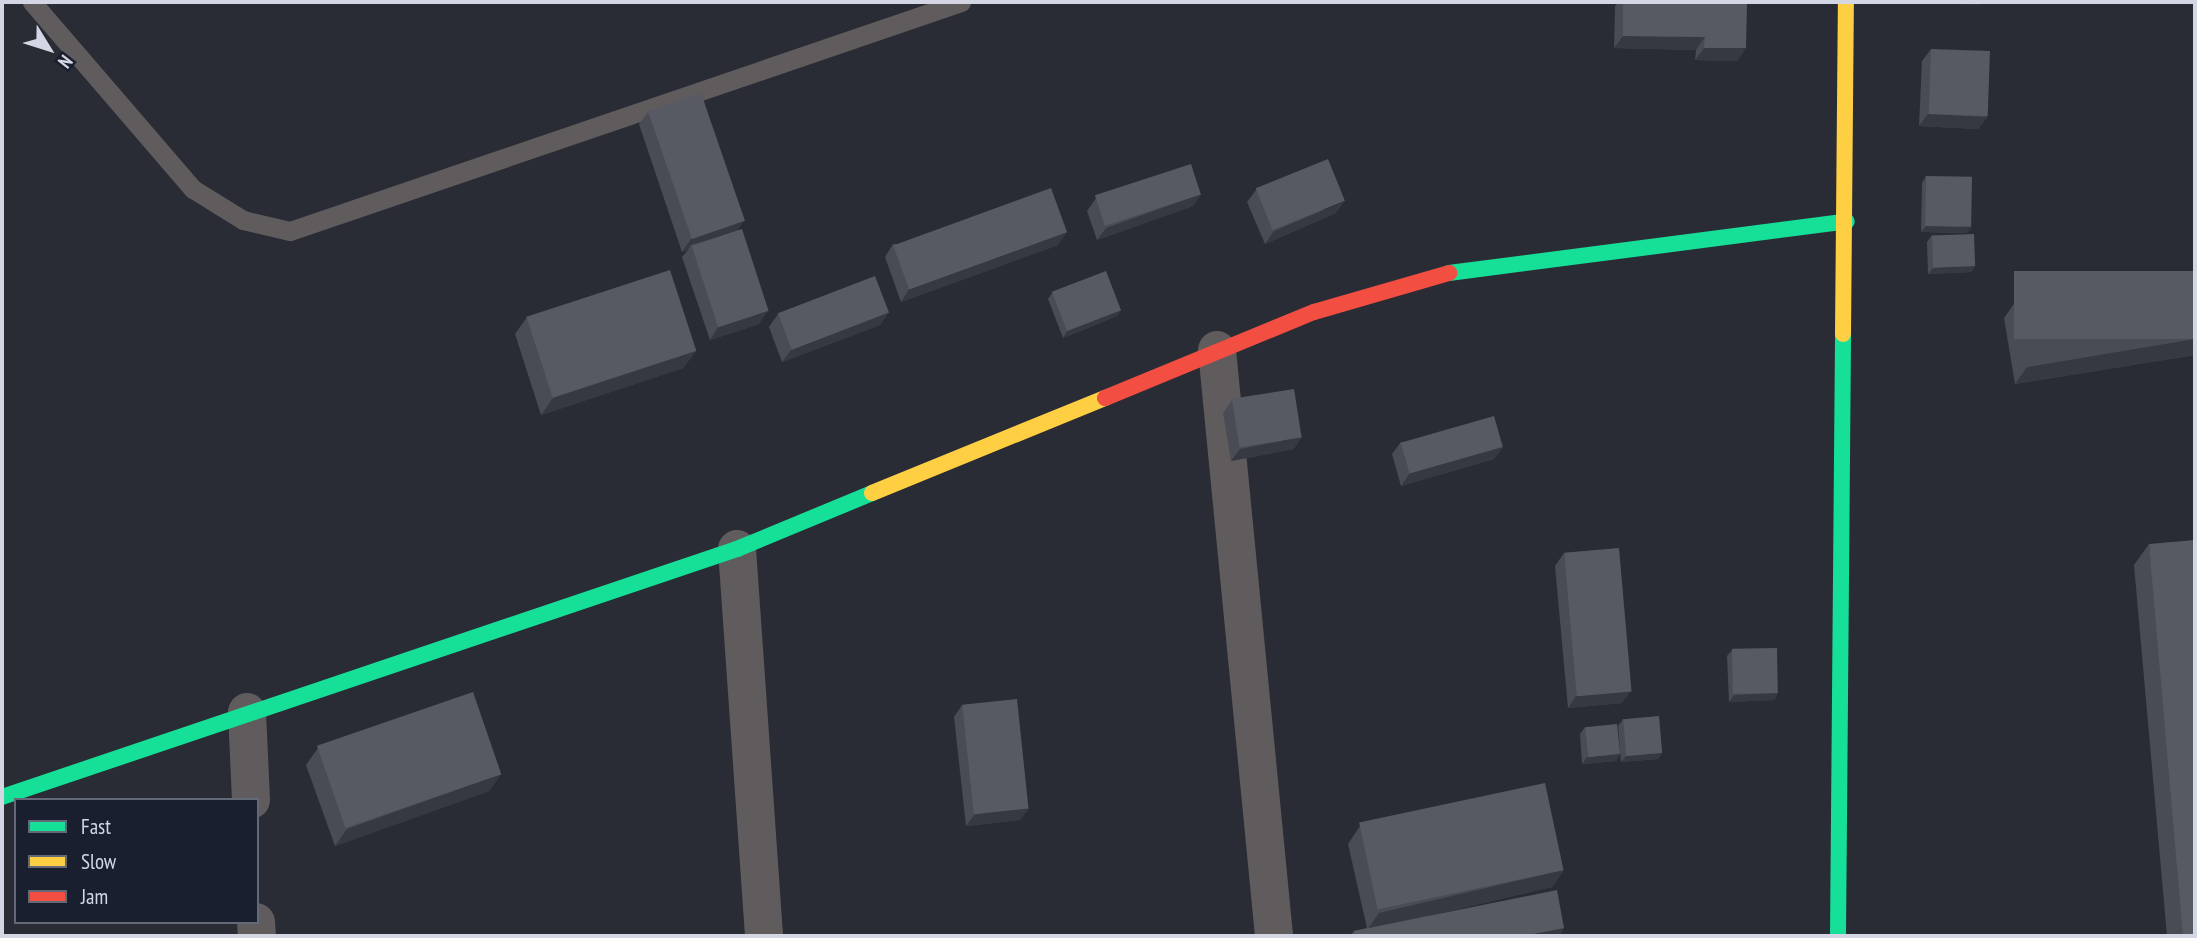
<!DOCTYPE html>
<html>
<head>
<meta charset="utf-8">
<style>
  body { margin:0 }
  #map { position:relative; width:2197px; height:938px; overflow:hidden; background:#292c35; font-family:"PT Sans Narrow",sans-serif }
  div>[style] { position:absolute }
  .lane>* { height:19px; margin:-9.5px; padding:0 9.5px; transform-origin:9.5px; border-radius:9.5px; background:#605c5d }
  .street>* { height:38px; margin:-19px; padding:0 19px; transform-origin:19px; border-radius:19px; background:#605c5d }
  .fast>* { height:16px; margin:-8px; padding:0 8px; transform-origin:8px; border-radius:8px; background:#16e098 }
  .slow>* { height:16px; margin:-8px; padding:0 8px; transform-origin:8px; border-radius:8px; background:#ffcf43 }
  .jam>* { height:16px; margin:-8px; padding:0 8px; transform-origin:8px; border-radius:8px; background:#f24e42 }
  .wall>* { inset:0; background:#494c54 }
  .shaded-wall>* { inset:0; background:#363941 }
  .building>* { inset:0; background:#585a63; transform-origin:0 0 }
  span { translate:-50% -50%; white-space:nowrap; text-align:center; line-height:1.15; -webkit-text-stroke:5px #1a1f30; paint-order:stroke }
  .frame { position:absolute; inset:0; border:4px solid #d4d7e3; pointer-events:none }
  .legend { position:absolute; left:14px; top:798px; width:245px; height:126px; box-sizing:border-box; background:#1a1f30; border:2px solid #646978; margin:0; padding:9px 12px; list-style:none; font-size:21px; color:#d4d7e3 }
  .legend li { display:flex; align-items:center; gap:14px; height:35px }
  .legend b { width:35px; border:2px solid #646978 }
  .north { position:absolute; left:14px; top:14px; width:70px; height:70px; -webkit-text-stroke:5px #1a1f30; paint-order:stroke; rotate:128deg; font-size:19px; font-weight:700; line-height:28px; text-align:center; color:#d4d7e3 }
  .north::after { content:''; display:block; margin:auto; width:24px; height:32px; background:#d4d7e3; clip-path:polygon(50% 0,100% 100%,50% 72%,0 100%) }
</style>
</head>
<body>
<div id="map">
  <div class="lane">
    <div style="left:32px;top:2px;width:247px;rotate:49.3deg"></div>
    <div style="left:193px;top:189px;width:59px;rotate:31.8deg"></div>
    <div style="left:243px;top:220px;width:48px;rotate:13.2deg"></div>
    <div style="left:290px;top:231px;width:709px;rotate:-18.84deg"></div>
  </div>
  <div class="street">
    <div style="left:1217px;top:350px;width:589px;rotate:84.44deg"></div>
    <div style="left:737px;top:549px;width:388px;rotate:86deg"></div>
    <div style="left:247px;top:712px;width:88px;rotate:87.4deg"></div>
    <div style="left:256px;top:922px;width:14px;rotate:86deg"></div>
  </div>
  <div class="fast">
    <div style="left:1449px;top:273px;width:401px;rotate:-7.4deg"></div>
    <div style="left:2px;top:797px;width:776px;rotate:-18.65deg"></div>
    <div style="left:737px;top:549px;width:146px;rotate:-22.5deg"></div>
    <div style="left:1838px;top:936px;width:602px;rotate:-89.52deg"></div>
  </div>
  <div class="slow">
    <div style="left:1843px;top:334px;width:332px;rotate:-89.5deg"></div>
    <div style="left:872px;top:493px;width:252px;rotate:-22.2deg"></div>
  </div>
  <div class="jam">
    <div style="left:1105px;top:398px;width:226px;rotate:-22.4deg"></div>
    <div style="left:1314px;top:312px;width:141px;rotate:-16.1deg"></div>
  </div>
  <div class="wall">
    <div style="clip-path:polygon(1618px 2px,1747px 2px,1738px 61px,1695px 60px,1696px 50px,1614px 48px,1615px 6px)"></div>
    <div style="clip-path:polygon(1931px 49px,1987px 117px,1978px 129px,1919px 126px,1922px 61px)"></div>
    <div style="clip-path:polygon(648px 112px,738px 230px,759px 324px,710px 340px,682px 257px,688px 250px,682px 252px,639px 124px)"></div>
    <div style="clip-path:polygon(1926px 176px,1967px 233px,1921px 232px,1922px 183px)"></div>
    <div style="clip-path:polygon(1256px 190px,1336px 213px,1265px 244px,1247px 202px)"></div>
    <div style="clip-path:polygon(1201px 194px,1193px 206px,1097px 240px,1087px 211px,1096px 198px)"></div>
    <div style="clip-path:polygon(1932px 235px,1975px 266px,1971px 272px,1928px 274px,1927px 242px)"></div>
    <div style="clip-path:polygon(893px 244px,1058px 245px,901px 302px,885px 257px)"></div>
    <div style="clip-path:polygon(2195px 271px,2195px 355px,2015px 384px,2004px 318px,2016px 301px)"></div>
    <div style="clip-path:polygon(1052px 293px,1121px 310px,1117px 316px,1063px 338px,1048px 299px)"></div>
    <div style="clip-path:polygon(889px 312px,880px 325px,782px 362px,769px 327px,778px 314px)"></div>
    <div style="clip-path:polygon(527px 317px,696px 351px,683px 368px,541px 415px,515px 334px)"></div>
    <div style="clip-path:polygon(1232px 400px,1294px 449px,1231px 461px,1223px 413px)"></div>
    <div style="clip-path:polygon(1401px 442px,1503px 447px,1494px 459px,1401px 486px,1392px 454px)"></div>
    <div style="clip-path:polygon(2149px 544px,2195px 936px,2167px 936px,2134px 565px)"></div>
    <div style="clip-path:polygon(1564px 553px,1622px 703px,1568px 708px,1555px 566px)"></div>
    <div style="clip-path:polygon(1732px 650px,1778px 693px,1774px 700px,1729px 702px,1727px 656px)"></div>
    <div style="clip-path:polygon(962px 705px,1029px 808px,1020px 820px,966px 826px,954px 717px)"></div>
    <div style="clip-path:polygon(1623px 719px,1662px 753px,1658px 759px,1621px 762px,1618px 726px)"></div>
    <div style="clip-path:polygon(1585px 727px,1620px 754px,1616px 761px,1582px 764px,1580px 734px)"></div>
    <div style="clip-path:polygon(318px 748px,501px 774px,489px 791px,335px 846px,306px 765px)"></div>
    <div style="clip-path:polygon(1360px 826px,1564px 870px,1552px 887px,1428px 916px,1564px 928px,1559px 936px,1350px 936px,1354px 931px,1367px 928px,1348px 844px)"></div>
  </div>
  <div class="shaded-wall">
    <div style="clip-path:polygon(1932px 2px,1981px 2px,1979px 5px,1931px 3px)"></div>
    <div style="clip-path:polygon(1623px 36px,1705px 37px,1696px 50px,1614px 48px)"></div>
    <div style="clip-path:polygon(1704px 48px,1746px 48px,1738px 61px,1695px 60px)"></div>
    <div style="clip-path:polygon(1928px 114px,1987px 117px,1978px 129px,1919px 126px)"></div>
    <div style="clip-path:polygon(1201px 194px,1193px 206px,1097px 240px,1106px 228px)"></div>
    <div style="clip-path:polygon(1345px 201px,1336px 213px,1265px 244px,1274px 231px)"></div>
    <div style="clip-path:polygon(744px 221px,735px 234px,691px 245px,688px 250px,682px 252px,691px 239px)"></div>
    <div style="clip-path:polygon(1926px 226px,1972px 227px,1967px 233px,1921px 232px)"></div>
    <div style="clip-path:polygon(1067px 232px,1058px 245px,901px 302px,909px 289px)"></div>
    <div style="clip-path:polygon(1975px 266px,1971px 272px,1928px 274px,1933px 268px)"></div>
    <div style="clip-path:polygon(1121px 310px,1117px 316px,1063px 338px,1067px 331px)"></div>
    <div style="clip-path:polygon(768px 311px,759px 324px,710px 340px,718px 327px)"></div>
    <div style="clip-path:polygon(889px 312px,880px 325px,782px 362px,791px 350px)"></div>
    <div style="clip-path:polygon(2195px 339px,2195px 355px,2015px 384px,2027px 367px)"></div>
    <div style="clip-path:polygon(696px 351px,683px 368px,541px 415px,553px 398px)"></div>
    <div style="clip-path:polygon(1302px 437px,1294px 449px,1231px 461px,1240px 449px)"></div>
    <div style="clip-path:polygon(1503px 447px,1494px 459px,1401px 486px,1410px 473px)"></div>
    <div style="clip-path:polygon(1631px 691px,1622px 703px,1568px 708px,1576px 696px)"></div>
    <div style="clip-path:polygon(1778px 693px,1774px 700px,1729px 702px,1734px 695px)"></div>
    <div style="clip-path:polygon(1662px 753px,1658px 759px,1621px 762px,1626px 756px)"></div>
    <div style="clip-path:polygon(1620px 754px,1616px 761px,1582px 764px,1587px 757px)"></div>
    <div style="clip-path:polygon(501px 774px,489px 791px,335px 846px,347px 829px)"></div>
    <div style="clip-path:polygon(1029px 808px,1020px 820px,966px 826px,975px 814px)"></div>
    <div style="clip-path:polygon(1564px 870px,1552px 887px,1367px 930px,1379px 913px)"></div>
    <div style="clip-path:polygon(1564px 928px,1559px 936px,1523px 936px)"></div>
  </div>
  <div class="building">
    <div style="clip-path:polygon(1623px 2px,1747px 2px,1746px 48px,1704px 48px,1705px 37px,1623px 36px)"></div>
    <div style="left:1931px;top:49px;width:59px;height:65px;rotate:2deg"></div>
    <div style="left:701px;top:93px;width:135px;height:56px;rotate:71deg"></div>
    <div style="left:1328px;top:159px;width:45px;height:78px;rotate:68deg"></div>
    <div style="left:1191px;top:164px;width:32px;height:101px;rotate:72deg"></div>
    <div style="left:1926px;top:176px;width:46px;height:50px;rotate:1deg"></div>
    <div style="left:1051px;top:188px;width:47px;height:168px;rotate:70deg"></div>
    <div style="left:742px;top:229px;width:86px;height:53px;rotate:72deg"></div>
    <div style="left:1974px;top:234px;width:32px;height:42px;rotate:88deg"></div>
    <div style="left:670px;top:270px;width:85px;height:151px;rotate:72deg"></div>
    <div style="left:1106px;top:271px;width:42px;height:58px;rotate:69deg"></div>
    <div style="left:2195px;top:271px;width:68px;height:181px;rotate:90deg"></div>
    <div style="left:875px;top:276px;width:39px;height:104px;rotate:69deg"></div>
    <div style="left:1294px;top:389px;width:49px;height:63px;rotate:81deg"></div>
    <div style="left:1494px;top:416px;width:32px;height:97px;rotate:74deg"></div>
    <div style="clip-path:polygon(2195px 540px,2195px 936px,2183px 936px,2149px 544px)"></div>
    <div style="left:1619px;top:548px;width:144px;height:55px;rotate:85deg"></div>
    <div style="left:1777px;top:648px;width:45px;height:45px;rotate:89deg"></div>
    <div style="left:473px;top:692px;width:87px;height:165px;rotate:71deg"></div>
    <div style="left:1017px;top:699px;width:110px;height:55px;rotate:84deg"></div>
    <div style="left:1659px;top:716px;width:37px;height:36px;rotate:85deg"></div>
    <div style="left:1617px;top:724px;width:30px;height:32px;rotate:84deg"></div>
    <div style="left:1545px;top:783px;width:89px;height:190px;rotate:78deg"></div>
    <div style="clip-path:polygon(1557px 890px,1564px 928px,1523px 936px,1355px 936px,1354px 931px)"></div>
  </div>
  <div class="frame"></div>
  <ul class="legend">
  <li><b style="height:9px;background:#16e098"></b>Fast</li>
  <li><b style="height:9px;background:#ffcf43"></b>Slow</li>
  <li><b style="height:9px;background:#f24e42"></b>Jam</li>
  </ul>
  <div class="north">N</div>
</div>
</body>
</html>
